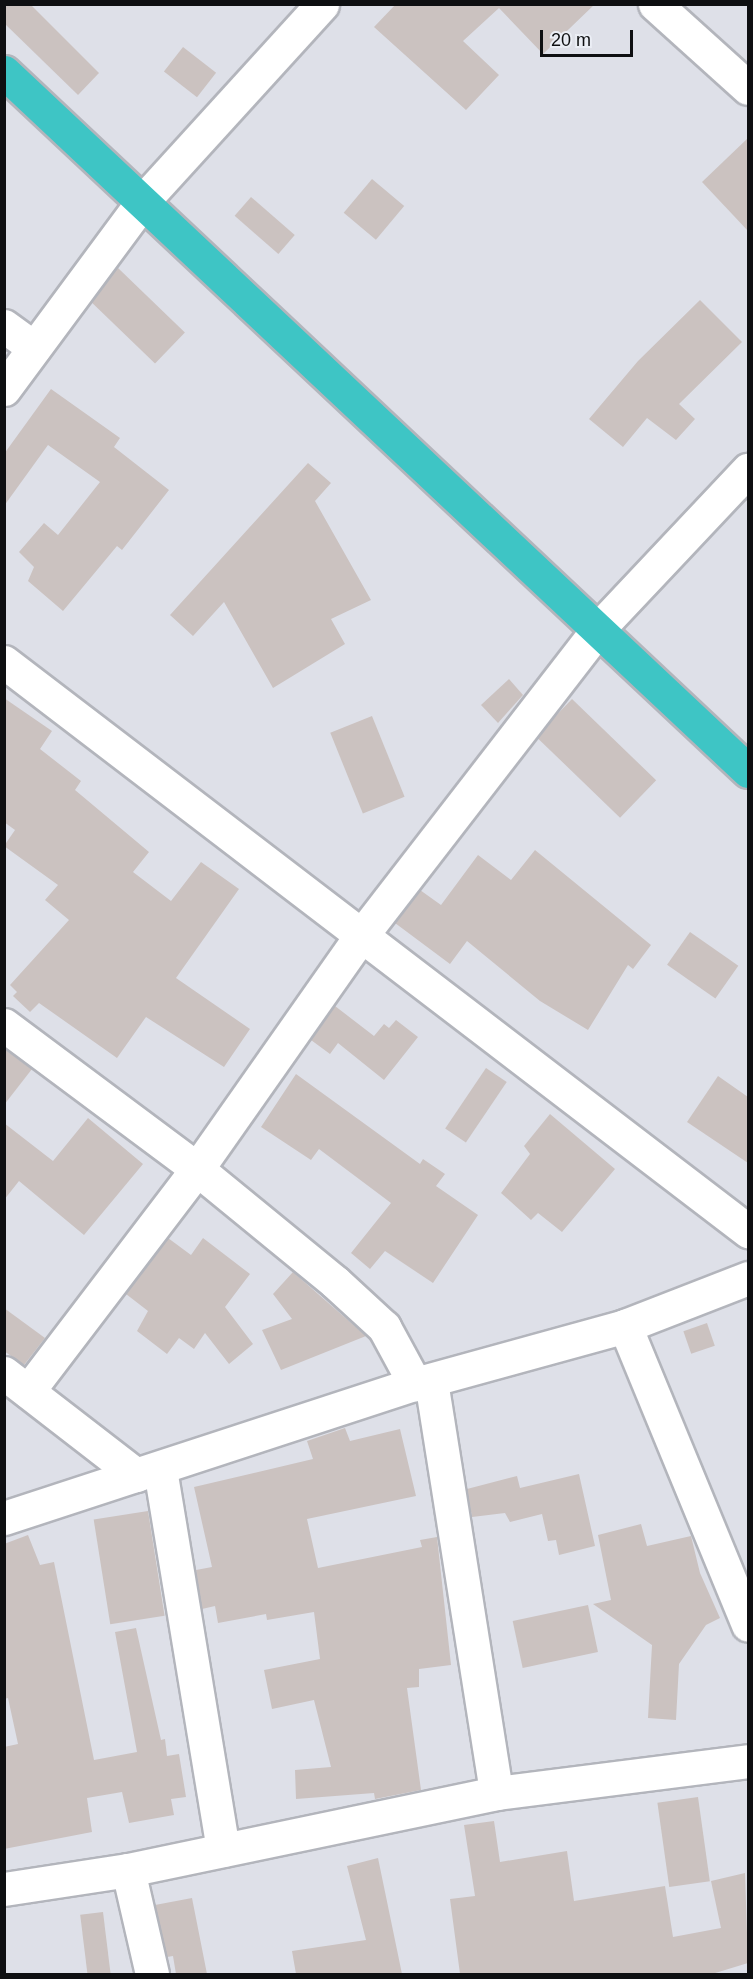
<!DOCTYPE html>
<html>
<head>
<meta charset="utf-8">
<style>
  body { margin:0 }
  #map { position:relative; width:753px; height:1979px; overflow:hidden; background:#dee0e8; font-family:Arial,sans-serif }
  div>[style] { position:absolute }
  .building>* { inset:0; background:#cbc2c0; transform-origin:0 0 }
  .roads { filter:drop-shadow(2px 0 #b3b5bc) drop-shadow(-2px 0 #b3b5bc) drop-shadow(0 2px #b3b5bc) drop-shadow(0 -2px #b3b5bc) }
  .minor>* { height:33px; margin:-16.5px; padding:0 16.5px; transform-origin:16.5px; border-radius:16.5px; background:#fff }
  .highway>* { height:33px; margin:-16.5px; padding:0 16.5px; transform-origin:16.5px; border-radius:16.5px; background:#3ec5c5 }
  span { translate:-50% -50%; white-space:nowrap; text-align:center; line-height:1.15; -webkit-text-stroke:4.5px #ebeef5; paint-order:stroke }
  .frame { position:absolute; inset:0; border:6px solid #0e0f11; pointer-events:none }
  .scale { position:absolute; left:540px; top:30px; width:93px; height:27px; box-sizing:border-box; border:3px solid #0e0f11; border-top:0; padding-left:8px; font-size:18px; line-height:21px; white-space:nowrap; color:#0e0f11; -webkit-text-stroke:4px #ebeef5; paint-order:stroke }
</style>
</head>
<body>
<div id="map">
  <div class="building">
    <div style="clip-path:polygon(4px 4px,30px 4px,99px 73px,78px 95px,4px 23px)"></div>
    <div style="clip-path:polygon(396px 4px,595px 4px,543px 54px,499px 8px,463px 41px,499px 75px,466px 110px,374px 27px)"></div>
    <div style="left:183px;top:47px;width:42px;height:31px;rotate:38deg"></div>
    <div style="clip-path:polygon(748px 138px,748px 231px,702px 182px)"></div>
    <div style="left:372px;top:179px;width:42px;height:44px;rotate:40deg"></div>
    <div style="left:251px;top:197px;width:58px;height:25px;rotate:41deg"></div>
    <div style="left:118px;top:268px;width:93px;height:43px;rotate:44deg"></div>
    <div style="clip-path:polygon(700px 300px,742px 342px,679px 404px,695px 419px,676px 440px,647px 418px,623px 447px,589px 419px,638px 361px)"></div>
    <div style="clip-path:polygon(51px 389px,120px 438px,114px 447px,169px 490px,122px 550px,117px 546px,63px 611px,28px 581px,34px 567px,19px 552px,44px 523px,58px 535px,100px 482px,48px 445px,4px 506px,4px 454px)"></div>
    <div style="clip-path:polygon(308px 463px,331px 483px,315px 501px,371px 600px,331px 619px,345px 644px,273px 688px,224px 602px,193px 636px,170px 615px)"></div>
    <div style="clip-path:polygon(509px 679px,523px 695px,498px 723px,481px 705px)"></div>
    <div style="clip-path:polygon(4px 698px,52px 731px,40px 749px,81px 781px,75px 790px,149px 852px,133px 872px,171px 901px,201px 862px,239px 889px,176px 978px,250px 1029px,224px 1067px,146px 1017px,117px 1058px,39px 1003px,30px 1012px,13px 996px,17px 992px,10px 985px,69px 920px,45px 900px,58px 885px,4px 846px,15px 830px,4px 822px)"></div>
    <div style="left:572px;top:699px;width:117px;height:52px;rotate:44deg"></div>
    <div style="left:372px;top:716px;width:87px;height:45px;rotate:68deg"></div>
    <div style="clip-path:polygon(535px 850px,651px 945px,633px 969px,628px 965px,588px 1030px,540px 1001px,467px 941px,450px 964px,395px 923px,420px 890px,441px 905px,478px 855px,511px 880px)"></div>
    <div style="left:690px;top:932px;width:59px;height:40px;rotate:35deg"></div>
    <div style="clip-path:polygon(335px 1006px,374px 1036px,384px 1024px,389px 1028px,396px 1020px,418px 1037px,384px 1080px,338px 1043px,330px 1054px,311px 1040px)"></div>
    <div style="clip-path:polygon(4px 1049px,32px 1069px,4px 1105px)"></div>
    <div style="left:486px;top:1068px;width:25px;height:73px;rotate:34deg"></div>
    <div style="clip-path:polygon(296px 1074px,420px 1164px,423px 1159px,445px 1174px,436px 1186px,478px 1215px,433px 1283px,385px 1251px,370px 1269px,351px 1253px,391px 1203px,319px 1149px,311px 1160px,261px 1127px)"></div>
    <div style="clip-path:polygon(718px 1076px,748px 1097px,748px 1163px,687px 1122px)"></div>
    <div style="clip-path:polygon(550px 1114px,615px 1169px,562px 1232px,538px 1213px,531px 1220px,501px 1193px,530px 1154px,524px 1146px)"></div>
    <div style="clip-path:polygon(88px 1118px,143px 1164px,84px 1235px,19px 1181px,4px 1200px,4px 1123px,53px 1161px)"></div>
    <div style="clip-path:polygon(168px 1238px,191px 1255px,203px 1238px,250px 1274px,225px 1307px,253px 1344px,229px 1364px,205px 1333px,194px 1349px,179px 1338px,167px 1354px,137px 1331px,148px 1311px,126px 1294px)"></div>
    <div style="clip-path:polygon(293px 1272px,366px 1336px,281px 1370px,262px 1330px,292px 1319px,273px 1294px)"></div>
    <div style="clip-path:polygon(4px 1308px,45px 1338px,24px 1365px,4px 1351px)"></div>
    <div style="left:707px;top:1323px;width:24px;height:25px;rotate:71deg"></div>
    <div style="clip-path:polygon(345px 1428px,350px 1441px,400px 1429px,416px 1496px,307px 1519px,318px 1568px,422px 1547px,420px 1540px,437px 1537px,451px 1665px,419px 1669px,419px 1687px,407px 1688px,421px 1790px,375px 1799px,374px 1793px,296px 1799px,295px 1770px,331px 1767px,314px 1700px,272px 1709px,264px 1670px,320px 1659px,314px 1612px,267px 1620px,266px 1614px,218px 1623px,215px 1606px,202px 1609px,196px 1570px,212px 1567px,194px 1487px,313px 1459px,307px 1441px)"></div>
    <div style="clip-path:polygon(579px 1474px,595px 1546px,559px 1555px,556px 1540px,548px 1541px,542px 1514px,510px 1522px,505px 1513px,472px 1517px,467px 1489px,517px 1476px,520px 1488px)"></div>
    <div style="left:148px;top:1511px;width:106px;height:55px;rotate:81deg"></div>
    <div style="clip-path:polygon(641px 1524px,647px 1546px,691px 1536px,700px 1573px,720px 1618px,706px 1625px,679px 1664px,676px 1720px,648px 1718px,652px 1645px,593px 1604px,611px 1600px,598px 1535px)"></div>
    <div style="clip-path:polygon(28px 1535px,40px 1565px,54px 1562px,94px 1760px,137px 1752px,115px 1632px,136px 1628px,161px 1740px,165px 1739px,167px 1756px,179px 1754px,186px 1797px,171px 1799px,174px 1815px,129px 1823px,122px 1792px,87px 1798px,92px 1832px,4px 1849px,4px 1747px,18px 1744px,8px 1698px,4px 1699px,4px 1544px)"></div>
    <div style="left:588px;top:1605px;width:48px;height:77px;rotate:78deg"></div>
    <div style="left:698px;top:1797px;width:85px;height:41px;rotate:82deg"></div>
    <div style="clip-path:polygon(494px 1821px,500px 1862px,567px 1851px,574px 1901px,665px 1886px,673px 1937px,721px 1928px,711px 1881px,745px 1873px,748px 1963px,712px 1974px,460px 1974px,450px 1899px,475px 1896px,464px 1825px)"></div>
    <div style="clip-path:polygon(378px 1858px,402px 1974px,296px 1974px,292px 1951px,366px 1940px,347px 1866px)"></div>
    <div style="clip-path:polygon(192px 1898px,207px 1974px,176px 1974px,173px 1956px,167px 1957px,155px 1905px)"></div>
    <div style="left:103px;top:1912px;width:63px;height:23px;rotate:83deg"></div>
  </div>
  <div class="roads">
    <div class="minor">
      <div style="left:655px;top:4px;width:125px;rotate:42.1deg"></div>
      <div style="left:4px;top:326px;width:37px;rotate:36deg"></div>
      <div style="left:4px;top:389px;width:234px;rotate:-53.5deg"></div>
      <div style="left:143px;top:201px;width:266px;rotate:-47.7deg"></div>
      <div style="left:4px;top:662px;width:937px;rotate:37.41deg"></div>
      <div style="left:4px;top:1025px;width:241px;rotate:36.7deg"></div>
      <div style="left:197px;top:1169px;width:178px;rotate:39.3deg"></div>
      <div style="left:335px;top:1282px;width:67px;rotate:42.6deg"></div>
      <div style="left:384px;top:1327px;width:65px;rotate:61.5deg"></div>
      <div style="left:625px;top:1326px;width:323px;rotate:67.6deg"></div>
      <div style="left:4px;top:1373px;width:167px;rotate:37.7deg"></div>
      <div style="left:431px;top:1381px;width:417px;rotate:81deg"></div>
      <div style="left:28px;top:1391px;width:279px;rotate:-52.7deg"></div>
      <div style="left:197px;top:1169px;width:285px;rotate:-54.9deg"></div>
      <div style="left:361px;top:936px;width:388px;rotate:-52.3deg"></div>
      <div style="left:598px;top:629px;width:219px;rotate:-46.7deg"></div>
      <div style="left:160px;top:1469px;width:386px;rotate:80.6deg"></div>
      <div style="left:4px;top:1518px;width:432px;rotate:-18.1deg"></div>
      <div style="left:415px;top:1384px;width:218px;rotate:-15.4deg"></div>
      <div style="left:625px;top:1326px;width:132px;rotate:-21.3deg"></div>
      <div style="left:128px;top:1870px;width:107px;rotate:77deg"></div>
      <div style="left:4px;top:1889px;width:125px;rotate:-8.7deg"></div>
      <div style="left:128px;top:1870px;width:376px;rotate:-11.8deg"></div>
      <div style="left:496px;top:1793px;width:254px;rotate:-7.2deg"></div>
    </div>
    <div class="highway">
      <div style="left:4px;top:72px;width:1021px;rotate:43.21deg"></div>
    </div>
  </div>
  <div class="frame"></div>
  <div class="scale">20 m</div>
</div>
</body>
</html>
